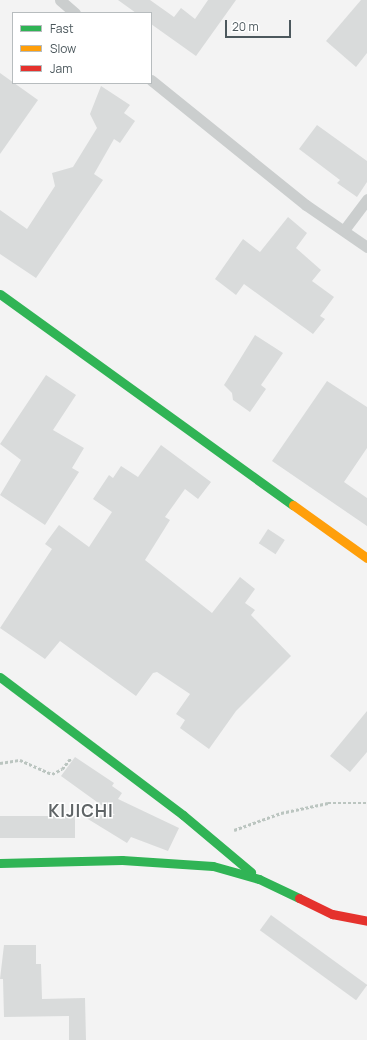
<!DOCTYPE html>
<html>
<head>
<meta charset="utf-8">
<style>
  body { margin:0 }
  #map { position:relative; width:367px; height:1040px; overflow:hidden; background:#f3f3f3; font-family:Manrope,sans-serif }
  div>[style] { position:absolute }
  .building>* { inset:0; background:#d9dbdb; transform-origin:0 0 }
  .path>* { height:2.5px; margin-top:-1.25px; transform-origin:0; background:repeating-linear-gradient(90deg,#bbc5c0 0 3px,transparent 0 5px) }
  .lane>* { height:11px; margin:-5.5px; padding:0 5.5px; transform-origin:5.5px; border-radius:5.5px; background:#cbcece }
  .fast>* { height:9px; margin:-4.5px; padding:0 4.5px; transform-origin:4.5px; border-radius:4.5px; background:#30b455 }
  .slow>* { height:9px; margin:-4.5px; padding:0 4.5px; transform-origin:4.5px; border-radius:4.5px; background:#ff9f0a }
  .jam>* { height:9px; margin:-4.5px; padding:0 4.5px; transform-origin:4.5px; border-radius:4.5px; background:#e5322d }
  span { translate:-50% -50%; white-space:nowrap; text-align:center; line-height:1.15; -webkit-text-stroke:3px #fff; paint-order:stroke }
  .district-label { font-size:17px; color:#5f6466; font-weight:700; letter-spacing:1px }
  .legend { position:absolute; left:12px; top:12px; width:140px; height:72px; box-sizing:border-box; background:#fff; border:1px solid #b7bcbe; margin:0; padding:5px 7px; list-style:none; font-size:12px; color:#4c585d }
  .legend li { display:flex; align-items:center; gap:8px; height:20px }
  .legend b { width:20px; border:1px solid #b7bcbe }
  .scale { position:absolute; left:225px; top:20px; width:66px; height:18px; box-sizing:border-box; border:2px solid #4c585d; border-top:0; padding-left:5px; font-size:12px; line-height:14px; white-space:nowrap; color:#4c585d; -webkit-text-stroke:3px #fff; paint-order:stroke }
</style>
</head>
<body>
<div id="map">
  <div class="building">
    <div style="clip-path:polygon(118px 0,150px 0,174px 17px,181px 8px,195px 19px,208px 0,236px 0,196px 56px,151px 24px,151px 13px,136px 13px)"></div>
    <div style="clip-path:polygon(361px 0,367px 0,367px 53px,356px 67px,326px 41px)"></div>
    <div style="clip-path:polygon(0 73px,38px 100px,0 154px)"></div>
    <div style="clip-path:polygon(101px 86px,130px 105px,124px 113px,135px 121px,120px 143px,114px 139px,94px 174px,103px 180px,36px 278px,0 254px,0 210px,27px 229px,55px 186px,52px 173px,73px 167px,97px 128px,90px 114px)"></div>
    <div style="clip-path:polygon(317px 125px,367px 161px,367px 182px,357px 197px,337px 183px,340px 180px,299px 149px)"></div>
    <div style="clip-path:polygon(288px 217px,307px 233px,296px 248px,321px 270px,312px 281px,334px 297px,320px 316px,325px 319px,313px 334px,244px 284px,236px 295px,215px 279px,243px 239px,260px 252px)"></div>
    <div style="clip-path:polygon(255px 335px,283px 353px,261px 385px,266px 389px,250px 412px,233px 400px,232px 393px,224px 385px)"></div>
    <div style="clip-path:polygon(46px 375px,76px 395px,53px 430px,84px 448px,72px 468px,79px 472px,45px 525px,0 495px,21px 460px,0 444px)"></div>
    <div style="clip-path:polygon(327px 381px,367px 407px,367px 448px,344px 482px,367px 498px,367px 526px,272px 461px)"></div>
    <div style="clip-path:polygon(161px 445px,211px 482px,198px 499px,185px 489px,165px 517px,170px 520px,145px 560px,212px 613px,240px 577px,255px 589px,245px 603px,255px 610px,251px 615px,291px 656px,236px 711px,209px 749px,180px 728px,185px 720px,176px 714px,190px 694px,157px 672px,153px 673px,136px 696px,60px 641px,45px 659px,0 628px,52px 549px,45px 544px,59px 525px,89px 547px,112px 512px,93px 499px,109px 475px,113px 478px,121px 466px,138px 477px)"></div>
    <div style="left:268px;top:529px;width:20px;height:17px;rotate:33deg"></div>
    <div style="clip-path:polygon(367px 711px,367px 752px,350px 772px,330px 756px)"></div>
    <div style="clip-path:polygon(75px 757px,114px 783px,112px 786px,122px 793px,118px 799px,179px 828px,168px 851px,131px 837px,127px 843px,83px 816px,115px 815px,61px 776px)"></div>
    <div style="left:75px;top:816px;width:22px;height:75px;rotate:90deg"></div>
    <div style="left:271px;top:915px;width:119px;height:19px;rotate:36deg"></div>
    <div style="clip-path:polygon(4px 945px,36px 945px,36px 964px,41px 964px,42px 999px,85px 998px,86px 1040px,69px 1040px,69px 1016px,4px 1017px,3px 979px,0 979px)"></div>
  </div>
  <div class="path">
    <div style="left:0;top:763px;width:20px;rotate:-9deg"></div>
    <div style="left:20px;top:760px;width:35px;rotate:24deg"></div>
    <div style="left:52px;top:774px;width:11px;rotate:-27deg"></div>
    <div style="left:62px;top:769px;width:14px;rotate:-51deg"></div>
    <div style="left:234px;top:830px;width:50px;rotate:-19.9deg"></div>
    <div style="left:281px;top:813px;width:48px;rotate:-12deg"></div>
    <div style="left:328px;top:803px;width:39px"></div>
  </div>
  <div class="lane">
    <div style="left:60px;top:0;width:20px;rotate:41deg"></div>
    <div style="left:151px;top:80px;width:199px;rotate:38.9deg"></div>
    <div style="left:306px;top:205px;width:74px;rotate:34.5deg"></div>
    <div style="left:344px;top:230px;width:39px;rotate:-53deg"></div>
  </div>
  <div class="fast">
    <div style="left:0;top:294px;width:361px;rotate:35.8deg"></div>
    <div style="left:0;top:677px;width:229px;rotate:37deg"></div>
    <div style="left:183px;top:815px;width:89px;rotate:40deg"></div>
    <div style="left:0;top:863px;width:122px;rotate:-1.4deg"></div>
    <div style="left:122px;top:860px;width:91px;rotate:3.8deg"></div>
    <div style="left:213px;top:866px;width:48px;rotate:15.8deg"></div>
    <div style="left:259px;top:879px;width:44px;rotate:25.4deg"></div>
  </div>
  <div class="slow">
    <div style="left:293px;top:505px;width:91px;rotate:35.6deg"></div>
  </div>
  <div class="jam">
    <div style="left:299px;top:898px;width:37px;rotate:26deg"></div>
    <div style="left:332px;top:914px;width:36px;rotate:11deg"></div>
  </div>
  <div class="district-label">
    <span style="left:81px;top:811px">KIJICHI</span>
  </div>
  <ul class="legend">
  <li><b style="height:5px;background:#30b455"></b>Fast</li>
  <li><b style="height:5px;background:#ff9f0a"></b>Slow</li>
  <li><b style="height:5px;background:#e5322d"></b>Jam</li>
  </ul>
  <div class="scale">20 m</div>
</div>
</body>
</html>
